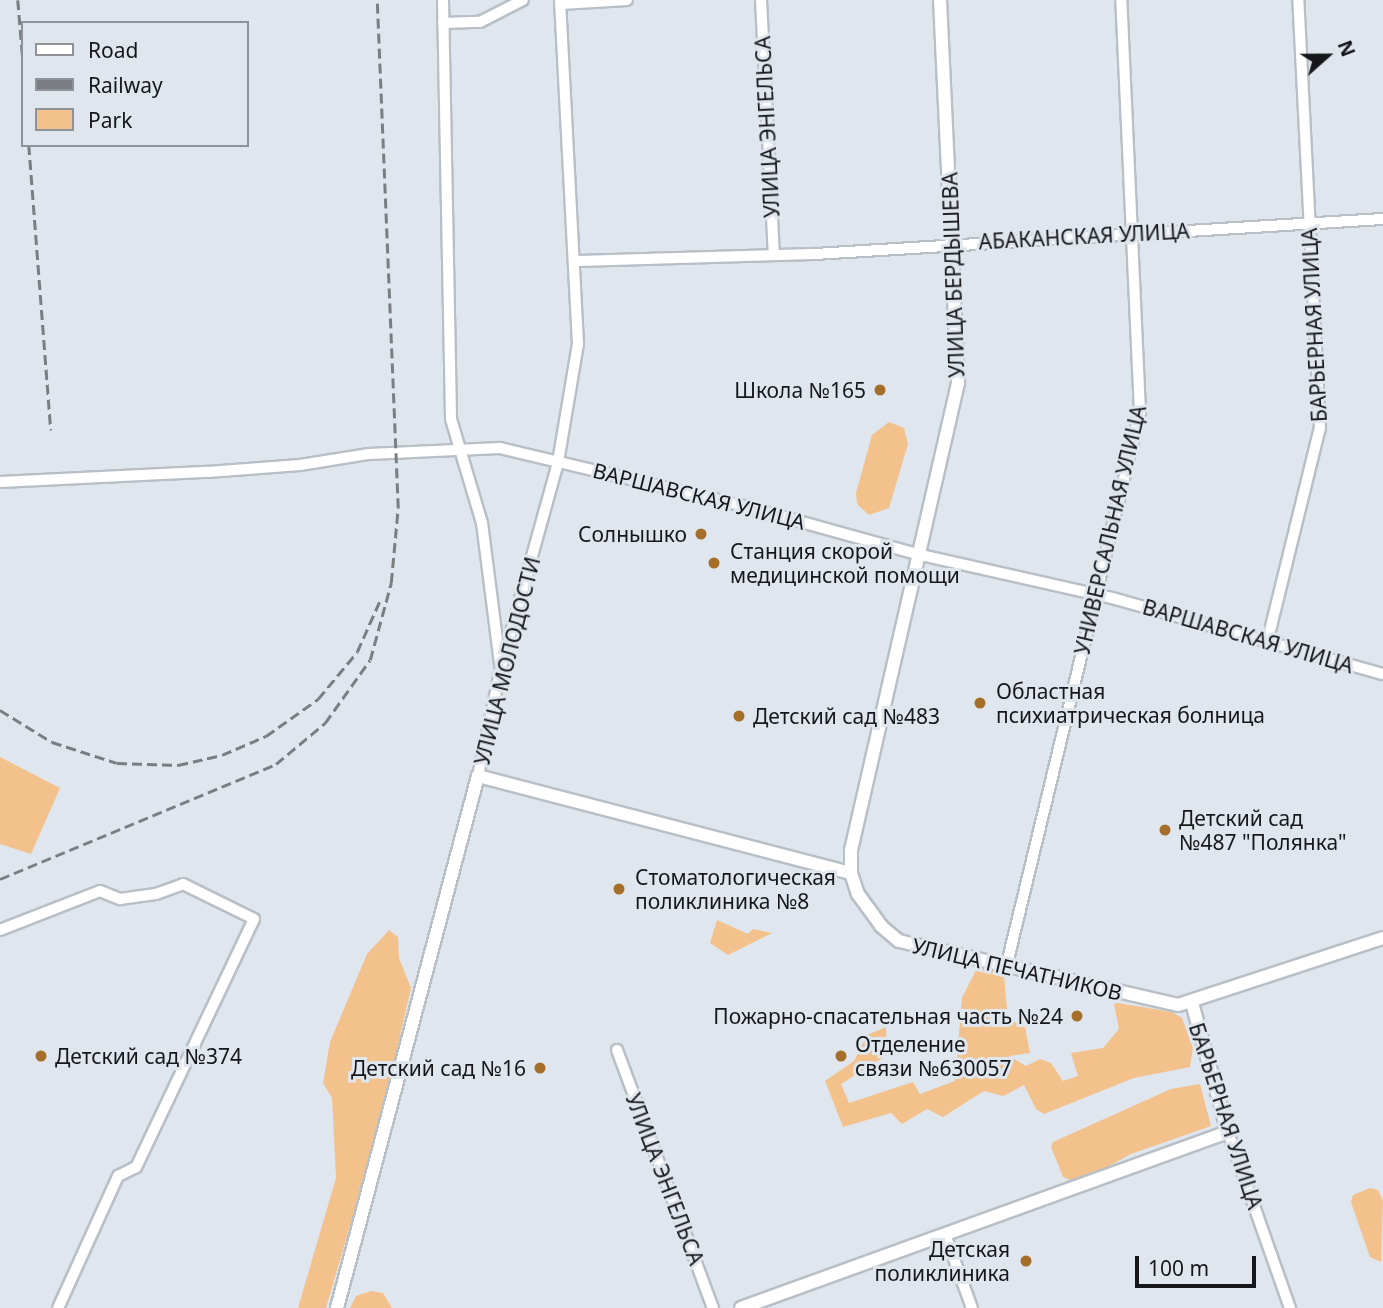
<!DOCTYPE html>
<html>
<head>
<meta charset="utf-8">
<style>
  body { margin:0 }
  #map { position:relative; width:1383px; height:1308px; overflow:hidden; background:#e0e6ee; font-family:"Noto Sans",sans-serif }
  div>[style] { position:absolute }
  .green>* { inset:0; background:#f3c18b }
  .roads { filter:drop-shadow(2px 0 #b9bfc7) drop-shadow(-2px 0 #b9bfc7) drop-shadow(0 2px #b9bfc7) drop-shadow(0 -2px #b9bfc7) }
  .street>* { height:10px; margin:-5px; padding:0 5px; transform-origin:5px; border-radius:5px; background:#fff }
  .secondary>* { height:12px; margin:-6px; padding:0 6px; transform-origin:6px; border-radius:6px; background:#fff }
  .rail>* { height:2.5px; margin-top:-1.25px; transform-origin:0; background:repeating-linear-gradient(90deg,#7a7e83 0 10px,transparent 0 15px) }
  .dots>* { width:19px; height:19px; translate:-50% -50%; box-sizing:border-box; border:4px solid #e0e6ee; border-radius:50% }
  span { translate:-50% -50%; white-space:nowrap; text-align:center; line-height:1.15; -webkit-text-stroke:6px #e0e6ee; paint-order:stroke }
  .street-label { font-size:21px; color:#15171a }
  .poi-label { font-size:21px; color:#15171a }
  .right { translate:-100% -50%; text-align:right }
  .left { translate:0 -50%; text-align:left }
  .legend { position:absolute; left:21px; top:21px; width:228px; height:126px; box-sizing:border-box; background:#e0e6ee; border:2px solid #8f9399; margin:0; padding:9px 12px; list-style:none; font-size:21px; color:#15171a }
  .legend li { display:flex; align-items:center; gap:14px; height:35px }
  .legend b { width:35px; border:2px solid #8f9399 }
  .north { position:absolute; left:1292px; top:21px; width:70px; height:70px; -webkit-text-stroke:5px #e0e6ee; paint-order:stroke; rotate:69deg; font-size:19px; font-weight:700; line-height:28px; text-align:center; color:#15171a }
  .north::after { content:''; display:block; margin:auto; width:24px; height:32px; background:#15171a; clip-path:polygon(50% 0,100% 100%,50% 72%,0 100%) }
  .scale { position:absolute; left:1135px; top:1256px; width:121px; height:32px; box-sizing:border-box; border:4px solid #15171a; border-top:0; padding-left:9px; font-size:21px; line-height:24px; white-space:nowrap; color:#15171a; -webkit-text-stroke:5px #e0e6ee; paint-order:stroke }
</style>
</head>
<body>
<div id="map">
  <div class="green">
    <div style="clip-path:polygon(889px 422px,904px 428px,908px 444px,889px 508px,869px 515px,857px 504px,856px 493px,872px 435px)"></div>
    <div style="clip-path:polygon(0 757px,60px 788px,31px 854px,0 844px)"></div>
    <div style="clip-path:polygon(717px 920px,748px 934px,753px 929px,772px 933px,728px 955px,710px 943px)"></div>
    <div style="clip-path:polygon(389px 930px,398px 937px,399px 958px,411px 988px,380px 1123px,326px 1308px,298px 1308px,336px 1178px,332px 1098px,323px 1083px,330px 1042px,367px 954px)"></div>
    <div style="clip-path:polygon(978px 966px,990px 967px,1004px 976px,1008px 1019px,1025px 1027px,1030px 1053px,1009px 1056px,1026px 1066px,1040px 1059px,1051px 1063px,1063px 1081px,1078px 1076px,1071px 1053px,1103px 1048px,1119px 1029px,1114px 1004px,1118px 1003px,1172px 1012px,1182px 1018px,1193px 1048px,1190px 1067px,1134px 1078px,1044px 1114px,1036px 1109px,1024px 1085px,1003px 1096px,984px 1091px,943px 1117px,927px 1109px,902px 1124px,891px 1113px,843px 1127px,825px 1081px,854px 1061px,867px 1035px,886px 1027px,887px 1055px,841px 1084px,849px 1103px,913px 1082px,920px 1094px,955px 1081px,962px 998px)"></div>
    <div style="clip-path:polygon(1200px 1084px,1211px 1126px,1131px 1154px,1100px 1171px,1070px 1180px,1063px 1177px,1051px 1147px,1053px 1142px,1171px 1089px)"></div>
    <div style="clip-path:polygon(1370px 1188px,1378px 1190px,1383px 1201px,1381px 1262px,1370px 1257px,1351px 1202px,1353px 1195px)"></div>
    <div style="clip-path:polygon(371px 1291px,383px 1293px,392px 1308px,350px 1308px,356px 1296px)"></div>
  </div>
  <div class="roads">
    <div class="street">
      <div style="left:443px;top:0;width:419px;rotate:88.9deg"></div>
      <div style="left:451px;top:419px;width:109px;rotate:73.4deg"></div>
      <div style="left:482px;top:523px;width:142px;rotate:82.7deg"></div>
      <div style="left:761px;top:0;width:254px;rotate:87.1deg"></div>
      <div style="left:561px;top:4px;width:66px;rotate:-3.5deg"></div>
      <div style="left:443px;top:23px;width:37px;rotate:-2deg"></div>
      <div style="left:480px;top:22px;width:48px;rotate:-27.1deg"></div>
      <div style="left:575px;top:261px;width:240px;rotate:-1.7deg"></div>
      <div style="left:815px;top:254px;width:569px;rotate:-3.53deg"></div>
      <div style="left:0;top:482px;width:208px;rotate:-2.8deg"></div>
      <div style="left:208px;top:472px;width:92px;rotate:-4.4deg"></div>
      <div style="left:300px;top:465px;width:70px;rotate:-9.1deg"></div>
      <div style="left:369px;top:454px;width:131px;rotate:-2.6deg"></div>
      <div style="left:500px;top:448px;width:258px;rotate:13.4deg"></div>
      <div style="left:751px;top:508px;width:176px;rotate:15.5deg"></div>
      <div style="left:921px;top:555px;width:196px;rotate:12.7deg"></div>
      <div style="left:1112px;top:598px;width:281px;rotate:15.7deg"></div>
      <div style="left:1267px;top:643px;width:221px;rotate:-76.2deg"></div>
      <div style="left:1320px;top:428px;width:429px;rotate:-92.9deg"></div>
      <div style="left:478px;top:776px;width:110px;rotate:-78deg"></div>
      <div style="left:501px;top:668px;width:214px;rotate:-74.5deg"></div>
      <div style="left:558px;top:462px;width:120px;rotate:-80.4deg"></div>
      <div style="left:578px;top:344px;width:344px;rotate:-93deg"></div>
      <div style="left:0;top:930px;width:107px;rotate:-21.3deg"></div>
      <div style="left:100px;top:891px;width:22px;rotate:22deg"></div>
      <div style="left:120px;top:899px;width:36px;rotate:-8deg"></div>
      <div style="left:156px;top:894px;width:29px;rotate:-20deg"></div>
      <div style="left:183px;top:884px;width:79px;rotate:26.2deg"></div>
      <div style="left:254px;top:919px;width:275px;rotate:115.4deg"></div>
      <div style="left:136px;top:1167px;width:20px;rotate:153deg"></div>
      <div style="left:118px;top:1176px;width:145px;rotate:114.4deg"></div>
      <div style="left:1006px;top:968px;width:572px;rotate:-76.45deg"></div>
      <div style="left:1140px;top:412px;width:412px;rotate:-92.6deg"></div>
      <div style="left:617px;top:1050px;width:275px;rotate:69.6deg"></div>
      <div style="left:1228px;top:1132px;width:187px;rotate:70.6deg"></div>
      <div style="left:945px;top:1234px;width:79px;rotate:70deg"></div>
    </div>
    <div class="secondary">
      <div style="left:940px;top:0;width:383px;rotate:87.3deg"></div>
      <div style="left:958px;top:383px;width:479px;rotate:102.9deg"></div>
      <div style="left:851px;top:850px;width:23px;rotate:90deg"></div>
      <div style="left:851px;top:873px;width:22px;rotate:72deg"></div>
      <div style="left:858px;top:894px;width:39px;rotate:54deg"></div>
      <div style="left:881px;top:926px;width:23px;rotate:40deg"></div>
      <div style="left:899px;top:941px;width:286px;rotate:12.9deg"></div>
      <div style="left:1178px;top:1005px;width:216px;rotate:-18.1deg"></div>
      <div style="left:337px;top:1308px;width:550px;rotate:-75.16deg"></div>
      <div style="left:478px;top:776px;width:385px;rotate:14.6deg"></div>
      <div style="left:741px;top:1308px;width:518px;rotate:-19.87deg"></div>
      <div style="left:1228px;top:1132px;width:134px;rotate:-105.6deg"></div>
    </div>
  </div>
  <div class="rail">
    <div style="left:18px;top:0;width:61px;rotate:85.3deg"></div>
    <div style="left:29px;top:145px;width:286px;rotate:85.6deg"></div>
    <div style="left:0;top:710px;width:61px;rotate:31.6deg"></div>
    <div style="left:52px;top:742px;width:68px;rotate:17.9deg"></div>
    <div style="left:117px;top:763px;width:61px;rotate:1.9deg"></div>
    <div style="left:178px;top:765px;width:45px;rotate:-12.8deg"></div>
    <div style="left:222px;top:755px;width:48px;rotate:-23.4deg"></div>
    <div style="left:266px;top:736px;width:64px;rotate:-35.4deg"></div>
    <div style="left:318px;top:699px;width:61px;rotate:-50.3deg"></div>
    <div style="left:357px;top:652px;width:59px;rotate:-66deg"></div>
    <div style="left:0;top:879px;width:299px;rotate:-22.6deg"></div>
    <div style="left:276px;top:764px;width:64px;rotate:-39.9deg"></div>
    <div style="left:325px;top:723px;width:77px;rotate:-54.5deg"></div>
    <div style="left:370px;top:660px;width:80px;rotate:-74.7deg"></div>
    <div style="left:391px;top:583px;width:75px;rotate:-84.7deg"></div>
    <div style="left:398px;top:508px;width:508px;rotate:-92.37deg"></div>
  </div>
  <div class="dots">
    <div style="left:880px;top:390px;background:#a56f2a"></div>
    <div style="left:701px;top:534px;background:#a56f2a"></div>
    <div style="left:714px;top:563px;background:#a56f2a"></div>
    <div style="left:980px;top:703px;background:#a56f2a"></div>
    <div style="left:739px;top:716px;background:#a56f2a"></div>
    <div style="left:1165px;top:830px;background:#a56f2a"></div>
    <div style="left:619px;top:889px;background:#a56f2a"></div>
    <div style="left:1077px;top:1016px;background:#a56f2a"></div>
    <div style="left:41px;top:1056px;background:#a56f2a"></div>
    <div style="left:841px;top:1056px;background:#a56f2a"></div>
    <div style="left:540px;top:1068px;background:#a56f2a"></div>
    <div style="left:1026px;top:1261px;background:#a56f2a"></div>
  </div>
  <div class="street-label">
    <span style="left:767px;top:127px;rotate:-93deg">УЛИЦА ЭНГЕЛЬСА</span>
    <span style="left:1084px;top:236px;rotate:-3deg">АБАКАНСКАЯ УЛИЦА</span>
    <span style="left:953px;top:275px;rotate:-92deg">УЛИЦА БЕРДЫШЕВА</span>
    <span style="left:1314px;top:325px;rotate:-93deg">БАРЬЕРНАЯ УЛИЦА</span>
    <span style="left:699px;top:496px;rotate:14deg">ВАРШАВСКАЯ УЛИЦА</span>
    <span style="left:1110px;top:530px;rotate:-77deg">УНИВЕРСАЛЬНАЯ УЛИЦА</span>
    <span style="left:1248px;top:636px;rotate:16deg">ВАРШАВСКАЯ УЛИЦА</span>
    <span style="left:507px;top:661px;rotate:-76deg">УЛИЦА МОЛОДОСТИ</span>
    <span style="left:1017px;top:969px;rotate:13deg">УЛИЦА ПЕЧАТНИКОВ</span>
    <span style="left:1226px;top:1116px;rotate:72deg">БАРЬЕРНАЯ УЛИЦА</span>
    <span style="left:665px;top:1179px;rotate:69deg">УЛИЦА ЭНГЕЛЬСА</span>
  </div>
  <div class="poi-label">
    <span class="right" style="left:866px;top:390px">Школа №165</span>
    <span class="right" style="left:687px;top:534px">Солнышко</span>
    <span class="left" style="left:730px;top:563px">Станция скорой<br>медицинской помощи</span>
    <span class="left" style="left:996px;top:703px">Областная<br>психиатрическая болница</span>
    <span class="left" style="left:753px;top:716px">Детский сад №483</span>
    <span class="left" style="left:1179px;top:830px">Детский сад<br>№487 "Полянка"</span>
    <span class="left" style="left:635px;top:889px">Стоматологическая<br>поликлиника №8</span>
    <span class="right" style="left:1063px;top:1016px">Пожарно-спасательная часть №24</span>
    <span class="left" style="left:855px;top:1056px">Отделение<br>связи №630057</span>
    <span class="left" style="left:55px;top:1056px">Детский сад №374</span>
    <span class="right" style="left:526px;top:1068px">Детский сад №16</span>
    <span class="right" style="left:1010px;top:1261px">Детская<br>поликлиника</span>
  </div>
  <ul class="legend">
  <li><b style="height:9px;background:#fff"></b>Road</li>
  <li><b style="height:9px;background:#7a7e83"></b>Railway</li>
  <li><b style="height:19px;background:#f3c18b"></b>Park</li>
  </ul>
  <div class="north">N</div>
  <div class="scale">100 m</div>
</div>
</body>
</html>
